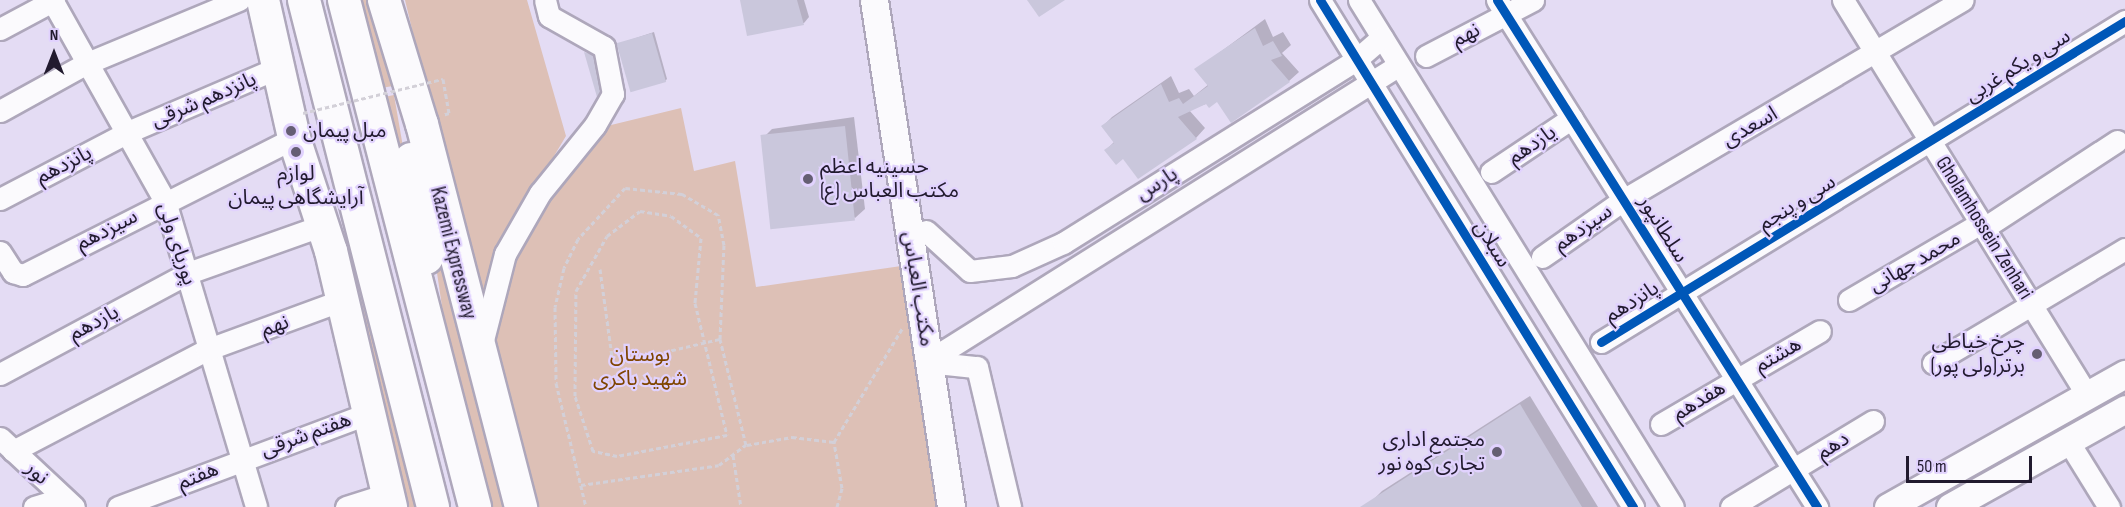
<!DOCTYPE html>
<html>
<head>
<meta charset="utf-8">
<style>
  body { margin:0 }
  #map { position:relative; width:2125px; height:507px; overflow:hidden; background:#e4dcf4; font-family:"Sofia Sans Condensed","Noto Sans Arabic",sans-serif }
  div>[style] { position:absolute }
  .green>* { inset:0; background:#ddc0b6 }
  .shadow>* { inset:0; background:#0003 }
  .building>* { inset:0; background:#cac7dc; transform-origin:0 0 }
  .path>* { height:3px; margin-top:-1.5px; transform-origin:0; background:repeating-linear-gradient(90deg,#d3d0d8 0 4.5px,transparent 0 7.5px) }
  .roads { filter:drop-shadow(2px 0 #aea7bb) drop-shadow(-2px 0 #aea7bb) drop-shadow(0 2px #aea7bb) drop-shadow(0 -2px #aea7bb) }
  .minor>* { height:21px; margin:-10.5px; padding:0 10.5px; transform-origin:10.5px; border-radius:10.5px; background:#fbfafd }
  .major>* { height:27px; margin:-13.5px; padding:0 13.5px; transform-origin:13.5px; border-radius:13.5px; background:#fbfafd }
  .highway>* { height:32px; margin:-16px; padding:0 16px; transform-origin:16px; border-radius:16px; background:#fbfafd }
  .path-bridge>* { height:3px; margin-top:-1.5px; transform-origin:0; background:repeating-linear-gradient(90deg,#d3d0d8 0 4.5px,transparent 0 7.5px) }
  .cycleway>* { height:9px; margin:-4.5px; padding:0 4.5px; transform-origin:4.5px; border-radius:4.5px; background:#0057b8 }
  .dots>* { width:16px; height:16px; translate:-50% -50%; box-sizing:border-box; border:3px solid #e1d2fe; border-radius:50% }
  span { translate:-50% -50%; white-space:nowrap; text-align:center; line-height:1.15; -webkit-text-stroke:4.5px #e1d2fe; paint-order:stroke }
  .street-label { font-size:21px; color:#211a2e }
  .poi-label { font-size:21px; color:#211a2e }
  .left { translate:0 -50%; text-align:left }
  .right { translate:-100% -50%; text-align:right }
  .park-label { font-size:21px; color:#7f4500 }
  .north { position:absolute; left:24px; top:24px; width:60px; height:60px; -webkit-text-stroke:4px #e1d2fe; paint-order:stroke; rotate:0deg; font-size:16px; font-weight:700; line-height:24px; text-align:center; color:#211a2e }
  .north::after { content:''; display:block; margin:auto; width:21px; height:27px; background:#211a2e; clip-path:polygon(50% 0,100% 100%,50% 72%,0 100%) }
  .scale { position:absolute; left:1906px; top:456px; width:126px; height:27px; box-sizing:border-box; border:3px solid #211a2e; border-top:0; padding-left:8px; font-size:18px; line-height:21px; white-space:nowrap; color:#211a2e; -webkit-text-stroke:4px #e1d2fe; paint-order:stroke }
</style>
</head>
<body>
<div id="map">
  <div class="green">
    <div style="clip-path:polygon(358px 0,377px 0,393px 86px,381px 88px)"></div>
    <div style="clip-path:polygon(405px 0,527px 0,566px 136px,496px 253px,480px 312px)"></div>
    <div style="clip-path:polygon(394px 95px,407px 170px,425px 273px,384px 97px)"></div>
    <div style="clip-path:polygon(681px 108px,694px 171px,735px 161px,756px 287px,908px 265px,945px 507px,532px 507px,497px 373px,497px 313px,518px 244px,587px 143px,607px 126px)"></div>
    <div style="clip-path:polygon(421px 166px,510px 507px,487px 507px,443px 313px)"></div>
    <div style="clip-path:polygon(341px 211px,423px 507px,408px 507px)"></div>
  </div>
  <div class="shadow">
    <div style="clip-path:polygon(741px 0,804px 0,809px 17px,804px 23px,748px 35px)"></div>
    <div style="clip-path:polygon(1265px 19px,1273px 37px,1283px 32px,1291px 45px,1282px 53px,1299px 72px,1289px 81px,1232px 120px,1217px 100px,1189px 110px,1205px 128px,1196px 138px,1124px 157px,1106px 150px,1115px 141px,1103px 126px,1112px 117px,1171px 76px,1179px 93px,1189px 89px,1194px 96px,1209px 84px,1196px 70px)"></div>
    <div style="clip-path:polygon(654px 32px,667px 79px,665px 81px,618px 44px)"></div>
    <div style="clip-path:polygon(588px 50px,594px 53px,601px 88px,597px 94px)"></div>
    <div style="clip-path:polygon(854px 117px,865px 209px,855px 218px,763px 138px,772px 129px)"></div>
    <div style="clip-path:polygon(1530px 396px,1598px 507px,1376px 507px,1372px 501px,1382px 491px)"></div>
  </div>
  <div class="building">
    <div style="clip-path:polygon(740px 0,797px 0,804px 25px,747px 36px)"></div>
    <div style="clip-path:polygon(1027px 0,1065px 0,1039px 17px)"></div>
    <div style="clip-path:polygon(1255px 28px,1263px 46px,1273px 41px,1282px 56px,1271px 60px,1290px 82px,1231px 123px,1217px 102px,1209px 108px,1206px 104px,1178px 117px,1197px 139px,1138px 179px,1123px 159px,1116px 165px,1104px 150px,1114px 143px,1101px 126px,1161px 84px,1169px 102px,1179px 98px,1183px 104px,1208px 86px,1194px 69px)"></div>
    <div style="left:652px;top:33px;width:51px;height:37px;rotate:74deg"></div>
    <div style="clip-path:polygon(584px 52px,593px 55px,600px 92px,597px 97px)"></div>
    <div style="left:845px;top:126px;width:95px;height:85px;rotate:84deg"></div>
    <div style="clip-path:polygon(1520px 404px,1582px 507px,1360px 507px)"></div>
  </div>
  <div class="path">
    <div style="left:443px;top:79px;width:35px;rotate:80deg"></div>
    <div style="left:449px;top:113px;width:6px;rotate:162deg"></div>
    <div style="left:640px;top:211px;width:31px;rotate:9deg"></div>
    <div style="left:671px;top:216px;width:37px;rotate:36deg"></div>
    <div style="left:701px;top:238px;width:65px;rotate:95.3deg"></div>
    <div style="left:695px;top:303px;width:136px;rotate:76.4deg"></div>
    <div style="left:727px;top:435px;width:112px;rotate:169.2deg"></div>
    <div style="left:617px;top:456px;width:25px;rotate:-168deg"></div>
    <div style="left:593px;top:451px;width:58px;rotate:-108.1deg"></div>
    <div style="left:575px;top:396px;width:105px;rotate:-89.5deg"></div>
    <div style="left:576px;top:291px;width:63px;rotate:-60.6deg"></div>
    <div style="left:607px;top:236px;width:41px;rotate:-37.1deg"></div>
    <div style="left:600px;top:269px;width:96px;rotate:82.2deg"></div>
    <div style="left:613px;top:364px;width:110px;rotate:-13.2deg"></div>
    <div style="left:747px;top:445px;width:46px;rotate:-10.1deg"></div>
    <div style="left:792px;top:437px;width:42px;rotate:6.8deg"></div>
    <div style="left:733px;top:455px;width:53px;rotate:81.3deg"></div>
    <div style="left:581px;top:485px;width:139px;rotate:-8.2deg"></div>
    <div style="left:719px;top:465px;width:34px;rotate:-37deg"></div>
    <div style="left:746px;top:445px;width:109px;rotate:-103.8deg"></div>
    <div style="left:720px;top:339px;width:94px;rotate:-87.6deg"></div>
    <div style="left:724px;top:245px;width:31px;rotate:-101deg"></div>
    <div style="left:718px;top:215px;width:42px;rotate:-149.7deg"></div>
    <div style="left:682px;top:194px;width:57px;rotate:-174deg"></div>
    <div style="left:625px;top:188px;width:69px;rotate:132.7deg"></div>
    <div style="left:578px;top:239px;width:32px;rotate:116deg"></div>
    <div style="left:564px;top:268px;width:40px;rotate:103deg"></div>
    <div style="left:555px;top:307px;width:76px;rotate:89.2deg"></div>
    <div style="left:556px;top:383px;width:128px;rotate:76.4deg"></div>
    <div style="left:837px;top:507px;width:20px;rotate:-75deg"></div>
    <div style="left:842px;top:488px;width:47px;rotate:-99.9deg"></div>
    <div style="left:834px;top:442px;width:134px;rotate:-59deg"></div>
  </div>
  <div class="roads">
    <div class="minor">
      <div style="left:52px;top:0;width:231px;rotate:60.7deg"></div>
      <div style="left:165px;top:201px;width:319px;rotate:73.4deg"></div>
      <div style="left:1320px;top:0;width:596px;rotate:58.31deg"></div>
      <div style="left:1359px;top:0;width:596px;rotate:58.23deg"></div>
      <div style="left:1497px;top:0;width:600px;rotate:57.74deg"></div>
      <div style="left:1843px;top:0;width:464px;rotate:58.3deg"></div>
      <div style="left:0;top:29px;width:61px;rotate:-28.2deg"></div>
      <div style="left:1426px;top:56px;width:121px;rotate:-27.6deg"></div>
      <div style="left:0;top:111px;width:97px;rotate:-28.9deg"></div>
      <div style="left:85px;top:64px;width:167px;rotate:-22.6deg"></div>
      <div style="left:1491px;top:172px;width:97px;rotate:-33.7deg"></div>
      <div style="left:0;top:199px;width:144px;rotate:-27.6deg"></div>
      <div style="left:128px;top:132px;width:165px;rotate:-23.2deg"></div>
      <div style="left:1984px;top:228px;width:159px;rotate:-33.2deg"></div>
      <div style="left:926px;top:231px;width:59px;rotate:42.3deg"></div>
      <div style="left:970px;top:271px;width:42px;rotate:-6.8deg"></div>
      <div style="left:1012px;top:266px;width:56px;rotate:-24.3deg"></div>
      <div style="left:1063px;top:243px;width:347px;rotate:-32deg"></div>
      <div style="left:1357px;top:59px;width:33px;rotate:-41deg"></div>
      <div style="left:0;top:252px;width:24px;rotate:57deg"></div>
      <div style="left:13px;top:272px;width:10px;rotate:17deg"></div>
      <div style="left:23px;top:275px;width:304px;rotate:-26.8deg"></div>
      <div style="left:1542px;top:257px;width:99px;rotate:-35.1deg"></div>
      <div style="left:1623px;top:200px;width:394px;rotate:-30.5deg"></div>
      <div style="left:1849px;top:300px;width:153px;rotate:-30.3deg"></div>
      <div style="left:1601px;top:342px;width:615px;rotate:-31.49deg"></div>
      <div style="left:482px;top:344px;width:93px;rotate:-75.7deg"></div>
      <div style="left:505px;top:254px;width:70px;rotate:-60.2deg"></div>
      <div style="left:540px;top:193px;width:87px;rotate:-51deg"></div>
      <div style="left:595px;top:125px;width:36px;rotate:-60deg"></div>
      <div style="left:613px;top:94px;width:48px;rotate:-100.8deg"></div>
      <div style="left:604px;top:47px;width:63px;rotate:-150.6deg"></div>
      <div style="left:549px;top:16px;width:16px;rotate:-104deg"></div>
      <div style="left:928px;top:355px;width:16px;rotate:-14deg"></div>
      <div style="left:944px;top:351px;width:537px;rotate:-32.15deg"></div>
      <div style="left:1933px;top:363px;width:223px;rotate:-30.7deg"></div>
      <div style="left:946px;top:364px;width:31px;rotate:6deg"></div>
      <div style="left:977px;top:367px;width:144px;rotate:76.7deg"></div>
      <div style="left:0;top:374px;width:213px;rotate:-28.2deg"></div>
      <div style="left:188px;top:273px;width:141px;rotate:-19.5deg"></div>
      <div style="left:1661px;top:424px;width:184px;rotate:-30.3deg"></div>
      <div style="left:0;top:438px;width:101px;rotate:43deg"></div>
      <div style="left:2068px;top:441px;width:78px;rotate:58.2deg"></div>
      <div style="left:13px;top:451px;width:218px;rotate:-27.6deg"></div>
      <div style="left:206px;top:350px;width:146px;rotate:-20.1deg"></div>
      <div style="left:34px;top:507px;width:30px;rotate:-17deg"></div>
      <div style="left:118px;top:507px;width:268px;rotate:-20.5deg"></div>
      <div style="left:346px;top:507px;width:43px;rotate:-17.6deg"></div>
      <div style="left:1731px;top:507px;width:166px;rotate:-31.2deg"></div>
    </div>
    <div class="major">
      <div style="left:874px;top:0;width:513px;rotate:81.36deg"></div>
      <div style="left:1888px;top:507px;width:272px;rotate:-29.3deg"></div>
      <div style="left:1950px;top:507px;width:201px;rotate:-29.2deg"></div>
    </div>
    <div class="highway">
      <div style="left:263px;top:0;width:141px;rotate:77.3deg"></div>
      <div style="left:294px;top:138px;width:119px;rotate:71.9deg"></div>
      <div style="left:331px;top:251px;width:263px;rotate:76.8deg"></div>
      <div style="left:304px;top:0;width:523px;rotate:75.72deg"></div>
      <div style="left:344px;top:0;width:524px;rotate:75.51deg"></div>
      <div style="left:384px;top:0;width:130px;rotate:73deg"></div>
      <div style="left:422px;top:124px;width:396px;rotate:75.5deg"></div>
      <div style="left:411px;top:159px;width:100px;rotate:80.8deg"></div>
    </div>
  </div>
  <div class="path-bridge">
    <div style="left:303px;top:113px;width:144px;rotate:-13.7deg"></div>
  </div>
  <div class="cycleway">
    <div style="left:1320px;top:0;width:596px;rotate:58.31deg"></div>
    <div style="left:1497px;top:0;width:600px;rotate:57.74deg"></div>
    <div style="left:1601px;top:342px;width:615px;rotate:-31.49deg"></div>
  </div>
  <div class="dots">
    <div style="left:291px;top:131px;background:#655e73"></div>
    <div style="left:296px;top:152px;background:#655e73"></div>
    <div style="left:808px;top:179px;background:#655e73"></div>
    <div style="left:2037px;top:354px;background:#655e73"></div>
    <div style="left:1497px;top:452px;background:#655e73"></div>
  </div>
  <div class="street-label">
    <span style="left:1466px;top:35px;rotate:-27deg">نهم</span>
    <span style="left:2018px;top:66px;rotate:-32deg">سی و یکم غربی</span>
    <span style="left:204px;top:100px;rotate:-23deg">پانزدهم شرقی</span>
    <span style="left:1750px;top:127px;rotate:-30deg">اسعدی</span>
    <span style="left:1532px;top:145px;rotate:-34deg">یازدهم</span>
    <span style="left:64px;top:165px;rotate:-27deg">پانزدهم</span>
    <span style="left:1157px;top:184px;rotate:-32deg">پارس</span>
    <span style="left:1797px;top:203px;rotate:-32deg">سی و پنجم</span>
    <span style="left:1583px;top:228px;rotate:-35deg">سیزدهم</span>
    <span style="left:1984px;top:228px;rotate:58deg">Gholamhossein Zenhari</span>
    <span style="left:1663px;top:229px;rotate:58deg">سلطانپور</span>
    <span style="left:107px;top:230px;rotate:-27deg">سیزدهم</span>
    <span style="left:177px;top:244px;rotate:72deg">پوریای ولی</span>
    <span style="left:1492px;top:244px;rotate:58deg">سبلان</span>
    <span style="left:453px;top:253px;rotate:76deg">Kazemi Expressway</span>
    <span style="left:1915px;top:262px;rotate:-30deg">محمد جهانی</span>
    <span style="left:918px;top:289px;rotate:81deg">مکتب العباس</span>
    <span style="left:1632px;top:302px;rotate:-32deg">پانزدهم</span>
    <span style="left:94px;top:323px;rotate:-28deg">یازدهم</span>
    <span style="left:275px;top:326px;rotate:-19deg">نهم</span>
    <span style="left:1778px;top:355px;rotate:-30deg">هشتم</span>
    <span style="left:1699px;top:401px;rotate:-31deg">هفدهم</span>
    <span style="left:306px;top:435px;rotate:-20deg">هفتم شرقی</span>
    <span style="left:1833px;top:446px;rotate:-32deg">دهم</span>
    <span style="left:37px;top:473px;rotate:43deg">نور</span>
    <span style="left:198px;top:476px;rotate:-22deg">هفتم</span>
  </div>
  <div class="poi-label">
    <span class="left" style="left:303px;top:131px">مبل پیمان</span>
    <span class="left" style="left:820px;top:179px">حسینیه اعظم<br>مکتب العباس (ع)</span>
    <span style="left:296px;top:186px">لوازم<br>آرایشگاهی پیمان</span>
    <span class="right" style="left:2025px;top:354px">چرخ خیاطی<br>برتر(ولی پور)</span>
    <span class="right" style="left:1485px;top:452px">مجتمع اداری<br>تجاری کوه نور</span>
  </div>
  <div class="park-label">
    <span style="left:640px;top:367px">بوستان<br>شهید باکری</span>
  </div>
  <div class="north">N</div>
  <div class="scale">50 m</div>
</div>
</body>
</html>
